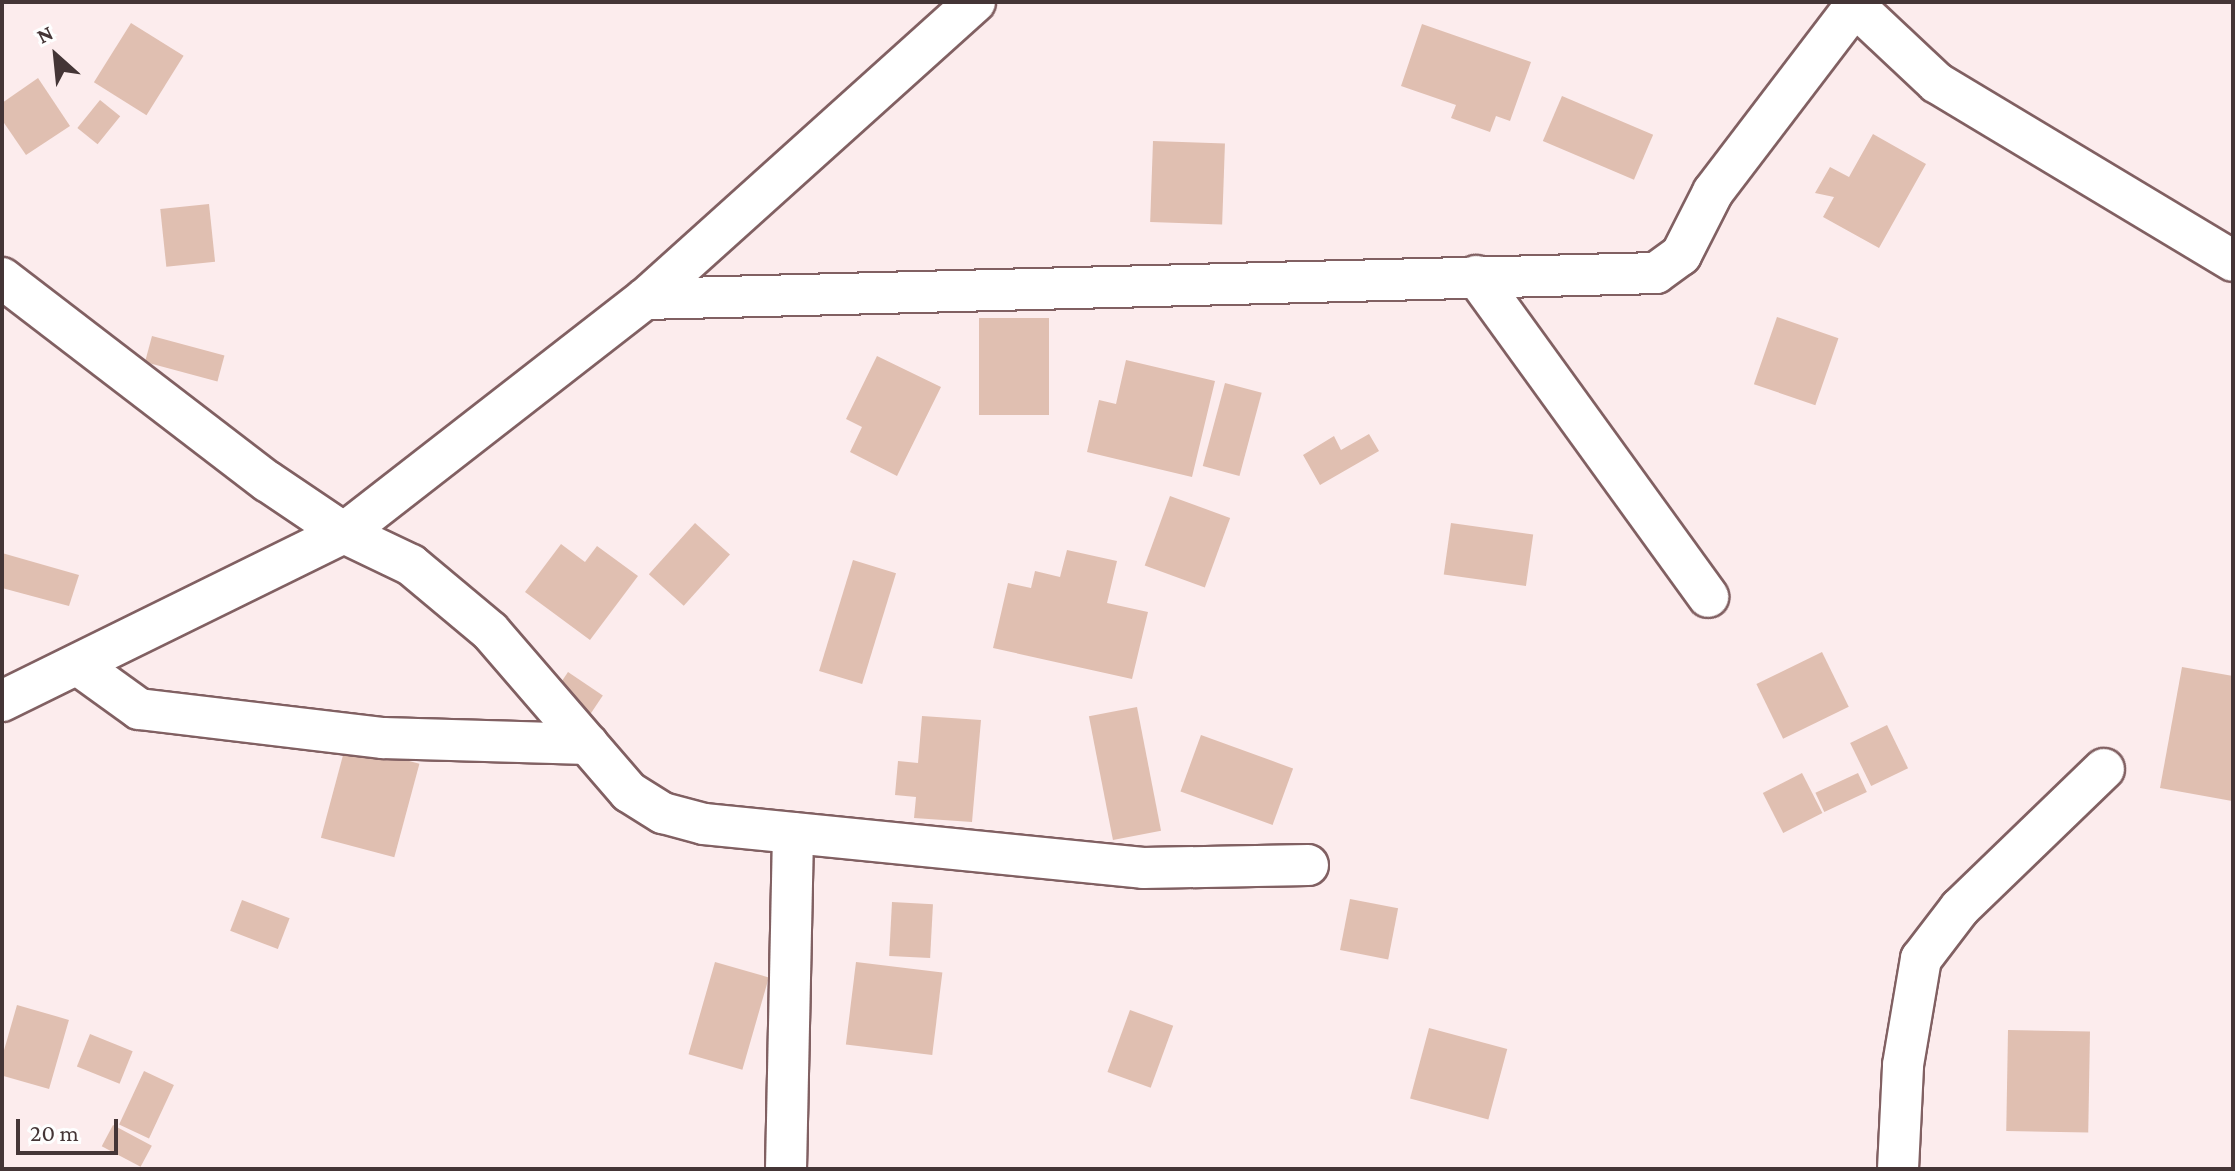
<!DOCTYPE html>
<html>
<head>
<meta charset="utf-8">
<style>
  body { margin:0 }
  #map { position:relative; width:2235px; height:1171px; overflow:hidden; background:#fceced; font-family:"Crimson Pro",serif }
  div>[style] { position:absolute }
  .building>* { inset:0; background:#e0bfb1; transform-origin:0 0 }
  .roads { filter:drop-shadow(2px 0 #816062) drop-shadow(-2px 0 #816062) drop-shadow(0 2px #816062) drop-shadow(0 -2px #816062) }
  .street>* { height:40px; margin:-20px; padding:0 20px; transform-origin:20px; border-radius:20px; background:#fff }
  span { translate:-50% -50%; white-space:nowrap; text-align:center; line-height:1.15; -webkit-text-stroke:8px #fefefe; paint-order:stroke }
  .frame { position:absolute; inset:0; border:4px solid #443536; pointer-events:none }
  .north { position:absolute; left:16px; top:16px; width:80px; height:80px; -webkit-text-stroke:6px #fefefe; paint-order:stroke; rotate:333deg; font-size:22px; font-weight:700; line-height:32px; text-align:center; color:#443536 }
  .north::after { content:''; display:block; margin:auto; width:28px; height:36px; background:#443536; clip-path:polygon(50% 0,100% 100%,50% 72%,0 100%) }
  .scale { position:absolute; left:16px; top:1119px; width:102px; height:36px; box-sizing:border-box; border:4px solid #443536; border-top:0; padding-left:10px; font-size:24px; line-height:28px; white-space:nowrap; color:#443536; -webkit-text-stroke:6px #fefefe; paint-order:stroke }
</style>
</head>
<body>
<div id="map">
  <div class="building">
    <div style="left:131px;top:23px;width:62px;height:70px;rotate:32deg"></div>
    <div style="clip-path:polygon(1422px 24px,1531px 62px,1510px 121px,1496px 116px,1490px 132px,1451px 118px,1456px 105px,1401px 86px)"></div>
    <div style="clip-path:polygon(38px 78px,70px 126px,26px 155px,2px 120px,2px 103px)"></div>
    <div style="left:1562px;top:96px;width:99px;height:49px;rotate:23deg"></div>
    <div style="left:100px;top:100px;width:26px;height:36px;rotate:39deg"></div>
    <div style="clip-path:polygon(1873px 134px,1926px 164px,1879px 248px,1823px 217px,1834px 197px,1815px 193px,1830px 167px,1849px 177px)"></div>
    <div style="left:1153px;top:141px;width:72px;height:81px;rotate:2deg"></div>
    <div style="left:209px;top:204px;width:58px;height:49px;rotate:84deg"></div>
    <div style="left:1777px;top:317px;width:65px;height:71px;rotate:19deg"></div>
    <div style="left:1049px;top:318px;width:97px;height:70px;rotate:90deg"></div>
    <div style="left:152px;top:336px;width:75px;height:27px;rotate:15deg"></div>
    <div style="clip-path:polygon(877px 356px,941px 387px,897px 476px,850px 452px,862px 427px,846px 419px)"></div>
    <div style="clip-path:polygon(1126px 360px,1215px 381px,1192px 477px,1087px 452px,1099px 400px,1116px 404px)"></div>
    <div style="left:1225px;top:383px;width:38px;height:86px;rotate:15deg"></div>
    <div style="clip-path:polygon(1369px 434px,1379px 451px,1320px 485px,1303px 455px,1334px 436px,1341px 450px)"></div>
    <div style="left:1170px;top:496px;width:64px;height:74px;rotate:20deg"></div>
    <div style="left:695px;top:523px;width:47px;height:69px;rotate:42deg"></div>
    <div style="left:1451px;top:523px;width:83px;height:52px;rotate:8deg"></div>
    <div style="clip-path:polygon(561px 544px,585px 562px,597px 546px,638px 576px,590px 640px,525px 592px)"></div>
    <div style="clip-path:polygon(1067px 550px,1117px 561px,1107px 603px,1148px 612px,1132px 679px,993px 648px,1008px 583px,1031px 588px,1035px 571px,1060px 577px)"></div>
    <div style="clip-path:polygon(2px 553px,79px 575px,69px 606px,2px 588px)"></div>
    <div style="left:853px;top:560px;width:45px;height:116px;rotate:17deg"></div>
    <div style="left:1822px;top:652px;width:61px;height:73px;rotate:64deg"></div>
    <div style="clip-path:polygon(2182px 667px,2233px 676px,2232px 801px,2160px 788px)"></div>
    <div style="left:568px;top:672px;width:42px;height:24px;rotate:34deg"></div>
    <div style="left:1137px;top:707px;width:126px;height:49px;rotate:79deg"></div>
    <div style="clip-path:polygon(922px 716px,981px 720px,972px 822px,914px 818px,916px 797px,895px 795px,898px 761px,918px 763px)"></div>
    <div style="left:1887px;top:725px;width:48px;height:41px;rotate:64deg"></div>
    <div style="left:1201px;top:735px;width:98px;height:60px;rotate:20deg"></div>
    <div style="left:346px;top:744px;width:76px;height:97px;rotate:15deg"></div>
    <div style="left:1802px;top:773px;width:45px;height:44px;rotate:63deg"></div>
    <div style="left:1858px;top:773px;width:21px;height:47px;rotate:65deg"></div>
    <div style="left:1350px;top:899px;width:49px;height:52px;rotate:11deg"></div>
    <div style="left:242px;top:900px;width:51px;height:33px;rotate:21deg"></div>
    <div style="left:892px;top:902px;width:41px;height:54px;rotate:3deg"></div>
    <div style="left:715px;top:962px;width:56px;height:96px;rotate:16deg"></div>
    <div style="left:856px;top:962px;width:87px;height:83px;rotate:7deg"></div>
    <div style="left:17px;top:1005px;width:54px;height:72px;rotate:16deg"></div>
    <div style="left:1130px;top:1010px;width:46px;height:66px;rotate:20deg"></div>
    <div style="left:1429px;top:1028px;width:81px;height:73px;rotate:15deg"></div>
    <div style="left:2008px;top:1030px;width:82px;height:101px;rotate:1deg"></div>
    <div style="left:90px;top:1034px;width:46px;height:35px;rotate:22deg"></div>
    <div style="left:144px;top:1071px;width:33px;height:59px;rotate:25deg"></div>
    <div style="left:113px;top:1125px;width:44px;height:24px;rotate:28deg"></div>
  </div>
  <div class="roads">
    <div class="street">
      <div style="left:1855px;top:6px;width:112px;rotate:43.2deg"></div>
      <div style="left:1937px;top:83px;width:345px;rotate:31deg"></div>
      <div style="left:1476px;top:276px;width:396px;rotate:54.1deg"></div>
      <div style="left:2px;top:278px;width:334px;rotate:37.5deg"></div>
      <div style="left:267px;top:481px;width:93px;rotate:34deg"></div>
      <div style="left:344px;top:533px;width:74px;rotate:25.5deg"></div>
      <div style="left:411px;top:565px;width:103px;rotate:39.9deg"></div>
      <div style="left:490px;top:631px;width:213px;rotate:49.2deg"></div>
      <div style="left:629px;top:792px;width:40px;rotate:32deg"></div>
      <div style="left:663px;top:813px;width:42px;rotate:15deg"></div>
      <div style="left:704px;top:824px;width:441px;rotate:5.7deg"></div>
      <div style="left:1143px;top:868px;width:165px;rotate:-1deg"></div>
      <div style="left:645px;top:299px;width:1011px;rotate:-1.47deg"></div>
      <div style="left:1656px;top:273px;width:31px;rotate:-36deg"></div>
      <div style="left:1681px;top:255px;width:71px;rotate:-63.1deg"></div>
      <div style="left:1713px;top:192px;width:239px;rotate:-52.7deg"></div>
      <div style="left:78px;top:665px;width:75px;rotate:35.8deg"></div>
      <div style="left:139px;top:709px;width:246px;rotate:6.8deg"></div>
      <div style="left:383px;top:738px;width:205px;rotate:1.7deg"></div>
      <div style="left:2px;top:701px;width:381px;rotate:-26.2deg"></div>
      <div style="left:344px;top:533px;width:381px;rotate:-37.9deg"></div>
      <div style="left:645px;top:299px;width:444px;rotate:-42deg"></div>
      <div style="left:786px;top:1169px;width:336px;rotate:-88.8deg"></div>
      <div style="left:1898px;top:1169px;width:104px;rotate:-87.2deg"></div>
      <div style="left:1903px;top:1065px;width:108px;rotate:-80.4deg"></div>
      <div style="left:1921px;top:959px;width:64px;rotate:-52.6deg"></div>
      <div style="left:1960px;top:908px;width:200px;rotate:-44deg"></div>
    </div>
  </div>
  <div class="frame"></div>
  <div class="north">N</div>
  <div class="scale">20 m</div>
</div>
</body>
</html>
